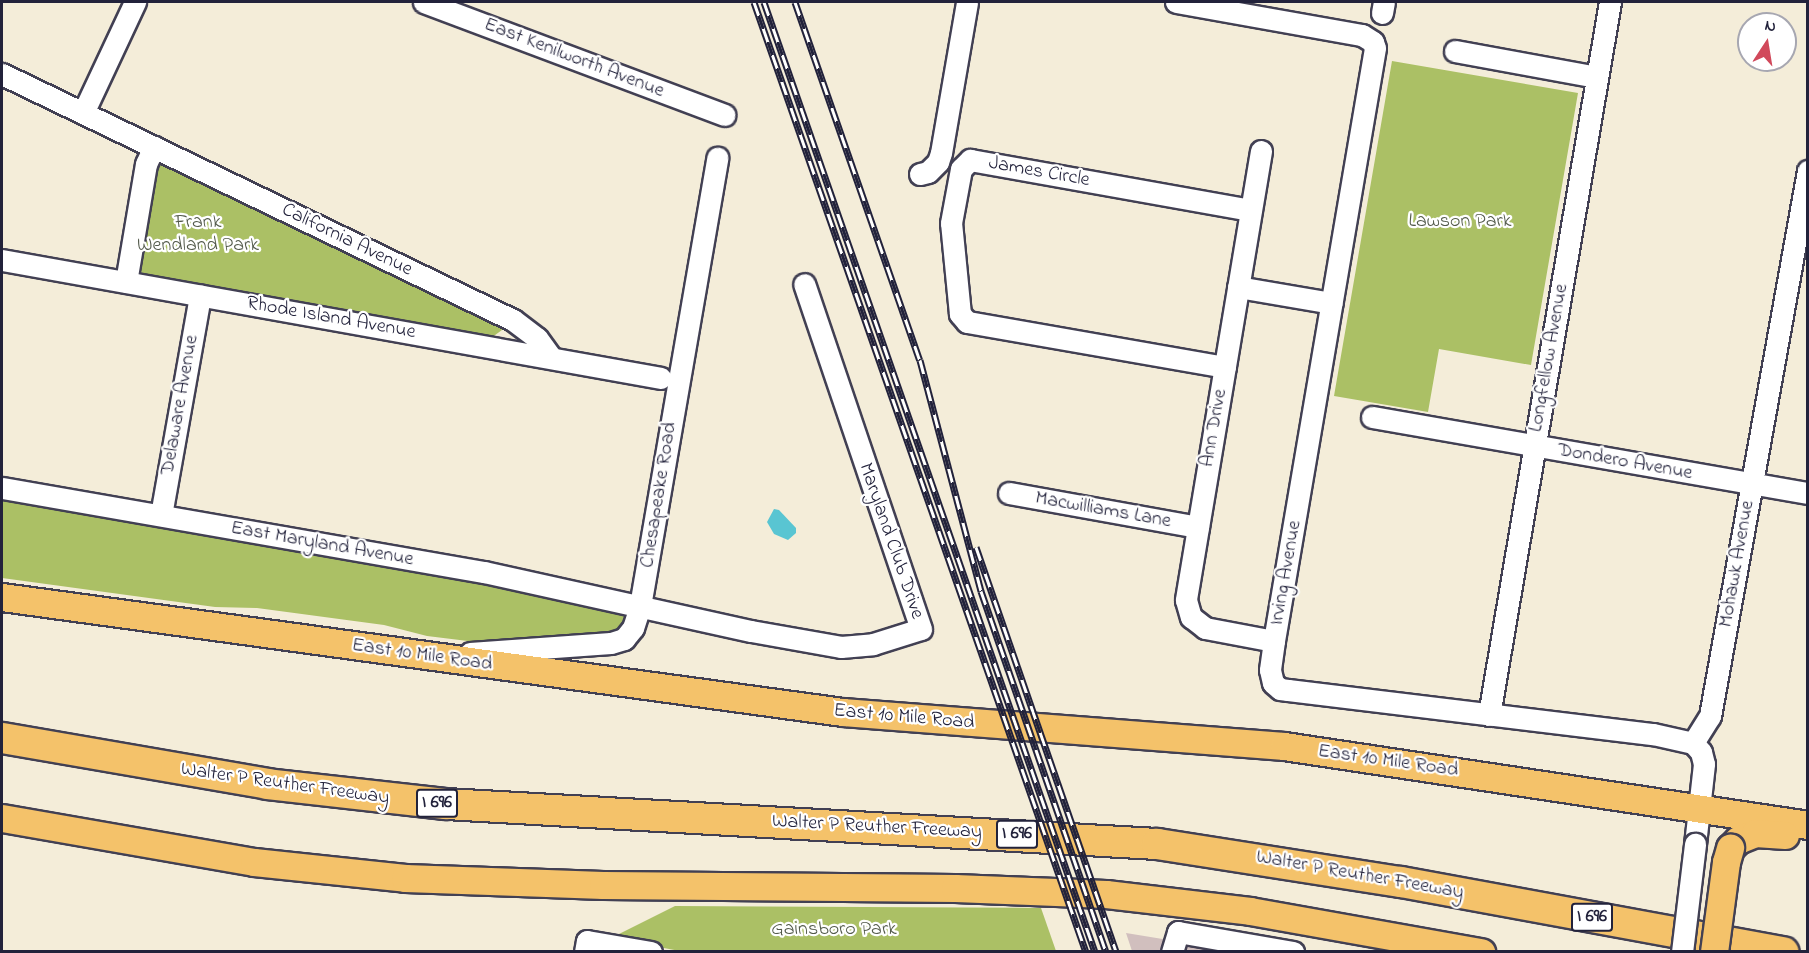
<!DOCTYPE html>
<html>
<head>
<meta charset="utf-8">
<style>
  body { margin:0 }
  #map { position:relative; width:1809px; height:953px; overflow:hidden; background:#f4edd9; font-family:"Indie Flower",sans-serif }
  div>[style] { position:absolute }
  .industrial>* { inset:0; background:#d1bfbe }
  .green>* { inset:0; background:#abc065 }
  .water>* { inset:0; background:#59c5d2 }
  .roads { filter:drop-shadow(2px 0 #424053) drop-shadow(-2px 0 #424053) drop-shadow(0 2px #424053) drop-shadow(0 -2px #424053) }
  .minor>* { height:21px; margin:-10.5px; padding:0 10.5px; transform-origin:10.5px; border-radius:10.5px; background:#fff }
  .major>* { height:27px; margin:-13.5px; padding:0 13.5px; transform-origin:13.5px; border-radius:13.5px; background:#f4c26a }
  .highway>* { height:30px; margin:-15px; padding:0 15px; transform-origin:15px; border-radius:15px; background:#f4c26a }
  .rail>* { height:7px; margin-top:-3.5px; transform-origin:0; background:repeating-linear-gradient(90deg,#fff 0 14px,#22223b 0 28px); box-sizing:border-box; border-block:2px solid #22223b }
  .bridges { filter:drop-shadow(2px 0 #424053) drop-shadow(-2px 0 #424053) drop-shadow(0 2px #424053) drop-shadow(0 -2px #424053) }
  .minor-bridge>* { height:21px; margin:-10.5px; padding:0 10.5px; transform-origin:10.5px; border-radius:10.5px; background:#fff }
  .major-bridge>* { height:27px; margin:-13.5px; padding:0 13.5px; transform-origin:13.5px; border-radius:13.5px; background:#f4c26a }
  span { translate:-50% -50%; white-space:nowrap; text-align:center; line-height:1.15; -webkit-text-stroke:4.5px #fff; paint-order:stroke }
  .shield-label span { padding:2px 4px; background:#fff; border:2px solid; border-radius:4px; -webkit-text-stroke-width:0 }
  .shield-label { font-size:18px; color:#22223b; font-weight:700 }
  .street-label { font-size:20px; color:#22223b }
  .park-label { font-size:20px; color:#52594a }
  .frame { position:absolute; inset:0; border:3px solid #22223b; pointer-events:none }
  .north { position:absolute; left:1737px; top:12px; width:60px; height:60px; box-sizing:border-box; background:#fff; border:2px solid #a7a7b1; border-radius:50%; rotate:12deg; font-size:16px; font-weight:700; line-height:24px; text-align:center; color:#22223b }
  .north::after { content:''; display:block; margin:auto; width:21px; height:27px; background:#d1495b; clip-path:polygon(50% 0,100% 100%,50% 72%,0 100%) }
</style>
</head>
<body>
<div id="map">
  <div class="industrial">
    <div style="clip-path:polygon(1126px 933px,1193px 944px,1236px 951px,1132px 951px)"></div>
  </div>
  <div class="green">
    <div style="clip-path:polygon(1392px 61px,1578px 93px,1531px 365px,1439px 349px,1428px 412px,1334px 396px)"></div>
    <div style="clip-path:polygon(158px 159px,502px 326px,502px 330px,491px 338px,143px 275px,138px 267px)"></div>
    <div style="clip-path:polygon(2px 496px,467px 577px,628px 612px,630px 616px,619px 633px,476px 642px,427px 636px,384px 625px,257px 608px,215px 607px,2px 578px)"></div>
    <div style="clip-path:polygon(675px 906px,1041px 908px,1056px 951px,685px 952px,611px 938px)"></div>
  </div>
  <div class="water">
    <div style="clip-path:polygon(774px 509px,779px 510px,796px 528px,796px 533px,788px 540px,774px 534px,767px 522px)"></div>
  </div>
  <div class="roads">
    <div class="minor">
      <div style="left:424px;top:2px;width:321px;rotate:20.6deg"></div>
      <div style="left:1176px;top:2px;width:189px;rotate:10.1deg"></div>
      <div style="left:1362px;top:35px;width:13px;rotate:32deg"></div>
      <div style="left:1373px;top:42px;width:6px;rotate:72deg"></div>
      <div style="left:1375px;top:48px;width:602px;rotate:99.67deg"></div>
      <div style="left:1274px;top:641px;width:29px;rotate:98deg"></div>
      <div style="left:1270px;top:670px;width:13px;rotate:77deg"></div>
      <div style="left:1273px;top:683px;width:9px;rotate:41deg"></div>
      <div style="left:1280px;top:689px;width:8px;rotate:7deg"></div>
      <div style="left:1288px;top:690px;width:368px;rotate:6.9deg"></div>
      <div style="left:1653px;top:734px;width:41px;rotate:12.7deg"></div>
      <div style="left:1382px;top:13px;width:11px;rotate:-80deg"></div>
      <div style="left:1455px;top:51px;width:144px;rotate:10.4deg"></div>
      <div style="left:2px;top:74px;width:567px;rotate:25.71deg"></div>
      <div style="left:513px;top:320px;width:30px;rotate:37deg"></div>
      <div style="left:537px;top:338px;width:24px;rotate:54deg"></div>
      <div style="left:83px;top:113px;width:123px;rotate:-64.9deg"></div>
      <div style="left:1261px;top:151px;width:455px;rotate:99.5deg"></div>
      <div style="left:1186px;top:600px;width:18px;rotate:74deg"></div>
      <div style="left:1191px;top:617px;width:18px;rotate:38deg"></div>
      <div style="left:1205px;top:628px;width:70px;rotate:10.7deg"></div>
      <div style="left:920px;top:174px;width:8px;rotate:-14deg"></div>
      <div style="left:928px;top:172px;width:14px;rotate:-45deg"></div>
      <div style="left:938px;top:162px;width:9px;rotate:-72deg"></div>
      <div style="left:941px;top:153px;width:153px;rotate:-80.2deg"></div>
      <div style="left:2px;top:260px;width:669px;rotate:10.15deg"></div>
      <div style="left:126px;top:282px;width:120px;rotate:-80.4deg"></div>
      <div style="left:146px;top:164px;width:19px;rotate:-65deg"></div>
      <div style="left:1238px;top:287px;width:95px;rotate:9.7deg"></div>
      <div style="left:1225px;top:367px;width:262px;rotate:-170.1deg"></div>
      <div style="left:967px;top:322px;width:11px;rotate:-131deg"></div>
      <div style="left:960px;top:314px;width:91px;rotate:-95.6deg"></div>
      <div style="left:951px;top:223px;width:55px;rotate:-79.5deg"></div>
      <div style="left:961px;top:169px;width:13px;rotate:-45deg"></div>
      <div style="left:970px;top:160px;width:285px;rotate:10.1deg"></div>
      <div style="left:1372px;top:417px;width:443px;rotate:9.9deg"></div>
      <div style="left:2px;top:488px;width:489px;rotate:9.9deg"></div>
      <div style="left:484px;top:572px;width:273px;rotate:12.5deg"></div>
      <div style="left:751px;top:631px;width:91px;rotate:10.1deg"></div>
      <div style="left:841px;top:647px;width:32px;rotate:-5deg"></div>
      <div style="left:873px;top:644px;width:50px;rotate:-17.4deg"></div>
      <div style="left:921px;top:629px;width:364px;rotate:-108.7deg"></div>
      <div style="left:1009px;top:493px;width:192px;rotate:10.2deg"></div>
      <div style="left:161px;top:515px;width:223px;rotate:-79.9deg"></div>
      <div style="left:470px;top:653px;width:141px;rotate:-4.1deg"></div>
      <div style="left:611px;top:643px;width:14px;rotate:-17deg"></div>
      <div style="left:624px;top:639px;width:14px;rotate:-51deg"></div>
      <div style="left:633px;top:628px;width:23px;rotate:-72deg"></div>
      <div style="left:640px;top:606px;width:455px;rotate:-80.2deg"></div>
      <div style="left:1489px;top:715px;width:723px;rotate:-80.37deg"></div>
      <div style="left:1693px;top:743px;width:32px;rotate:-58deg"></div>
      <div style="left:1710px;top:716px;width:554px;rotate:-79.81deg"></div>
      <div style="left:1693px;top:743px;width:12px;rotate:48deg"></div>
      <div style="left:1701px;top:752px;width:12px;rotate:76deg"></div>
      <div style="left:1704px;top:764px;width:81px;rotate:96.4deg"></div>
      <div style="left:585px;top:952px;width:11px;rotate:-80deg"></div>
      <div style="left:587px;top:941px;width:65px;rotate:9.8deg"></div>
      <div style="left:1172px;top:952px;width:21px;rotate:-73deg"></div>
      <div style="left:1178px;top:932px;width:117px;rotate:9.9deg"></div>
    </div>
    <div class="major">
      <div style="left:2px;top:597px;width:849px;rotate:7.79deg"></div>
      <div style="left:843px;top:712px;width:442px;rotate:4.4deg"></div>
      <div style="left:1284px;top:746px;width:530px;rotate:8.57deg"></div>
      <div style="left:2px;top:818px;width:256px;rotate:9.9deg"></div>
      <div style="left:254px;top:862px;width:152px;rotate:6deg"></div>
      <div style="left:405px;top:878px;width:198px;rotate:2deg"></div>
      <div style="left:603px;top:885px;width:352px;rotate:0.5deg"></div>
      <div style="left:955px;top:888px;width:151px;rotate:2.3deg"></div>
      <div style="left:1106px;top:894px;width:145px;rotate:6.7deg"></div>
      <div style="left:1250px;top:911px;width:235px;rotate:10.1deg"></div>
      <div style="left:1730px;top:848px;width:11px;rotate:-45deg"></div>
      <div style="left:1738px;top:840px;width:18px;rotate:-22deg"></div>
      <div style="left:1755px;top:833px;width:30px;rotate:4deg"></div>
    </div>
    <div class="highway">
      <div style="left:2px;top:738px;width:269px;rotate:9.8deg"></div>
      <div style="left:267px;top:784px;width:180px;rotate:6.4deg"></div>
      <div style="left:446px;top:804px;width:712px;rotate:3.22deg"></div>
      <div style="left:1157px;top:844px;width:247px;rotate:8.9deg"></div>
      <div style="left:1401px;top:882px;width:389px;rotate:10.4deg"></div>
    </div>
  </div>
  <div class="rail">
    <div style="left:754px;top:2px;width:1006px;rotate:70.74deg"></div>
    <div style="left:764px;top:2px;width:1006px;rotate:70.79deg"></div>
    <div style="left:795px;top:2px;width:379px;rotate:70.8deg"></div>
    <div style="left:920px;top:360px;width:239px;rotate:75.2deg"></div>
    <div style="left:981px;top:591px;width:382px;rotate:70.9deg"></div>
    <div style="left:976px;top:547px;width:429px;rotate:70.9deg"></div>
  </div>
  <div class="bridges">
    <div class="minor-bridge">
      <div style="left:1682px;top:952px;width:109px;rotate:-83.1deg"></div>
    </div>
    <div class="major-bridge">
      <div style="left:1714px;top:952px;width:91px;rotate:-82.4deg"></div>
      <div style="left:1726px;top:862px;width:15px;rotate:-74deg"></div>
    </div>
  </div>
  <div class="shield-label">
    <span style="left:437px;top:803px">I 696</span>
    <span style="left:1017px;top:834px">I 696</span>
    <span style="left:1592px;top:917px">I 696</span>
  </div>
  <div class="street-label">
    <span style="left:574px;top:58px;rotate:21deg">East Kenilworth Avenue</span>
    <span style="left:1039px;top:172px;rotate:10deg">James Circle</span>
    <span style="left:347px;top:240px;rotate:26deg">California Avenue</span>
    <span style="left:331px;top:318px;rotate:10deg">Rhode Island Avenue</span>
    <span style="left:1549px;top:358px;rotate:-80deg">Longfellow Avenue</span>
    <span style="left:180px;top:405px;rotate:-80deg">Delaware Avenue</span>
    <span style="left:1214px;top:428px;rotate:-80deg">Ann Drive</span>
    <span style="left:1625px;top:462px;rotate:10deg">Dondero Avenue</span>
    <span style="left:659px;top:495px;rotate:-81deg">Chesapeake Road</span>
    <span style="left:1103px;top:510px;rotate:10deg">Macwilliams Lane</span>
    <span style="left:891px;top:541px;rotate:71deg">Maryland Club Drive</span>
    <span style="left:322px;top:544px;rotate:10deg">East Maryland Avenue</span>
    <span style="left:1737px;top:564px;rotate:-80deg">Mohawk Avenue</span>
    <span style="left:1286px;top:573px;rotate:-80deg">Irving Avenue</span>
    <span style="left:422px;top:655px;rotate:8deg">East 10 Mile Road</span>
    <span style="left:904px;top:717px;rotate:5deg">East 10 Mile Road</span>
    <span style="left:1388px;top:761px;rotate:8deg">East 10 Mile Road</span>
    <span style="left:285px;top:784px;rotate:8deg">Walter P Reuther Freeway</span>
    <span style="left:877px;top:827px;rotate:3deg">Walter P Reuther Freeway</span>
    <span style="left:1360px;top:875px;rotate:10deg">Walter P Reuther Freeway</span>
  </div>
  <div class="park-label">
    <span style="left:1460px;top:221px">Lawson Park</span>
    <span style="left:198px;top:234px">Frank<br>Wendland Park</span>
    <span style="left:834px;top:929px">Gainsboro Park</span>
  </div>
  <div class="frame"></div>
  <div class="north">N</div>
</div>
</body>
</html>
